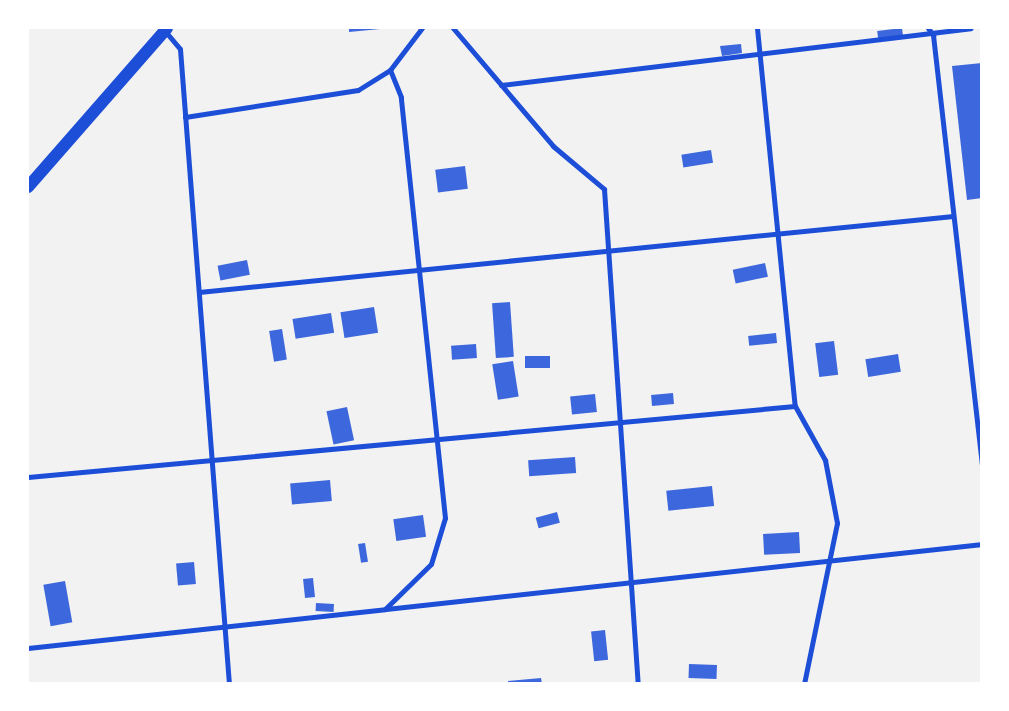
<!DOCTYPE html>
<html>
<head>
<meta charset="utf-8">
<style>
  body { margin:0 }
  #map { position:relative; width:1009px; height:711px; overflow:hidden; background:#f2f2f2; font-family:"Libre Baskerville",serif }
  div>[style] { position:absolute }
  .building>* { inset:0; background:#3d67dc; transform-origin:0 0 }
  .minor>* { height:5px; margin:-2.5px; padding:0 2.5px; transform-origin:2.5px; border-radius:2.5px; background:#1d4ed8 }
  .primary>* { height:12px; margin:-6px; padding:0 6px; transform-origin:6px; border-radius:6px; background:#1d4ed8 }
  span { translate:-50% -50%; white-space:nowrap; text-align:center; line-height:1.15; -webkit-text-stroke:4.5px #fff; paint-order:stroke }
  .frame { position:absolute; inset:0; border:29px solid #fff; pointer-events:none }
</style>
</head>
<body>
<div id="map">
  <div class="building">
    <div style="clip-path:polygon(349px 28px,380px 28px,380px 29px,349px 32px)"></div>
    <div style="left:902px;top:28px;width:8px;height:25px;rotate:83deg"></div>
    <div style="clip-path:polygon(741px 44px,742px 53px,722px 56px,720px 46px)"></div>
    <div style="clip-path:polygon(982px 63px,982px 198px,967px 200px,952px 66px)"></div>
    <div style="left:711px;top:150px;width:13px;height:30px;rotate:81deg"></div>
    <div style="left:465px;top:166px;width:23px;height:30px;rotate:83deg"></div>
    <div style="left:247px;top:260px;width:15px;height:30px;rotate:79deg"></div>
    <div style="left:765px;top:263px;width:14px;height:33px;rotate:78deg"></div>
    <div style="left:510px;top:302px;width:55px;height:18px;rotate:86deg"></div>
    <div style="left:374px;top:307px;width:26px;height:34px;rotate:81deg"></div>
    <div style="left:331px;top:313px;width:20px;height:39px;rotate:81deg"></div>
    <div style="left:282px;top:329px;width:31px;height:13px;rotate:81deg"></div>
    <div style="left:776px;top:333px;width:10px;height:28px;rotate:84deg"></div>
    <div style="left:834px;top:341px;width:34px;height:19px;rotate:83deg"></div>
    <div style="left:476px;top:344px;width:14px;height:25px;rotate:86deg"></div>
    <div style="left:898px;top:354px;width:18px;height:33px;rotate:81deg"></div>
    <div style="left:525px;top:356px;width:25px;height:12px"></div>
    <div style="left:513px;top:361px;width:36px;height:21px;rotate:81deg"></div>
    <div style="left:673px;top:393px;width:11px;height:22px;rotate:85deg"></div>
    <div style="left:595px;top:394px;width:18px;height:25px;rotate:84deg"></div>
    <div style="left:347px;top:407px;width:34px;height:21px;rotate:78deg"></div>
    <div style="left:575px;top:457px;width:16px;height:47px;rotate:86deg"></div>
    <div style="left:330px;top:480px;width:21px;height:40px;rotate:85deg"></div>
    <div style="left:712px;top:486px;width:20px;height:46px;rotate:84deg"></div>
    <div style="left:557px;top:512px;width:11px;height:22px;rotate:75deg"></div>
    <div style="left:423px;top:515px;width:22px;height:30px;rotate:82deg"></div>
    <div style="left:799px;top:532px;width:21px;height:36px;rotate:87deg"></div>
    <div style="left:365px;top:543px;width:19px;height:7px;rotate:81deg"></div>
    <div style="left:194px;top:562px;width:22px;height:18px;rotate:85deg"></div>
    <div style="left:313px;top:578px;width:19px;height:10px;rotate:84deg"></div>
    <div style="left:65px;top:581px;width:42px;height:22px;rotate:80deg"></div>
    <div style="left:316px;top:603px;width:18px;height:8px;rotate:3deg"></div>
    <div style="left:605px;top:630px;width:30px;height:14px;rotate:84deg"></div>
    <div style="left:689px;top:664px;width:28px;height:14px;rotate:2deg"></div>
    <div style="clip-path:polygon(541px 678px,542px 684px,508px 684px,508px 681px)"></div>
  </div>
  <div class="minor">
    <div style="left:453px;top:28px;width:155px;rotate:49.7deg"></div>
    <div style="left:553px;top:146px;width:67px;rotate:40.1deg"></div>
    <div style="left:604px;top:189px;width:496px;rotate:86.1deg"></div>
    <div style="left:757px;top:28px;width:380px;rotate:84.3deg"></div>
    <div style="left:795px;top:406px;width:62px;rotate:60.9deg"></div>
    <div style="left:825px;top:460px;width:64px;rotate:79.2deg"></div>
    <div style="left:837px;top:523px;width:164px;rotate:101.6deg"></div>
    <div style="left:928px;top:28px;width:9px;rotate:54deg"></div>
    <div style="left:933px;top:35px;width:433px;rotate:83.5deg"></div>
    <div style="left:165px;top:31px;width:23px;rotate:50deg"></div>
    <div style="left:180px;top:49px;width:637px;rotate:85.59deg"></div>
    <div style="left:501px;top:85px;width:473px;rotate:-6.9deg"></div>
    <div style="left:185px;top:117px;width:175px;rotate:-8.9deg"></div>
    <div style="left:358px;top:90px;width:38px;rotate:-32deg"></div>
    <div style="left:390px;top:70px;width:53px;rotate:-52.7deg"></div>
    <div style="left:199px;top:292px;width:758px;rotate:-5.76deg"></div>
    <div style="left:28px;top:477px;width:770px;rotate:-5.29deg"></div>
    <div style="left:386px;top:609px;width:600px;rotate:-6.22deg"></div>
    <div style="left:28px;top:648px;width:359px;rotate:-6.2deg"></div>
    <div style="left:385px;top:609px;width:64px;rotate:-44.4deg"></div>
    <div style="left:431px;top:564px;width:48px;rotate:-73.1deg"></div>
    <div style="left:445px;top:518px;width:423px;rotate:-96deg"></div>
    <div style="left:401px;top:97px;width:29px;rotate:-112deg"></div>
  </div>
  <div class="primary">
    <div style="left:28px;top:187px;width:211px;rotate:-48.8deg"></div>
  </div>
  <div class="frame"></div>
</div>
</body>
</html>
